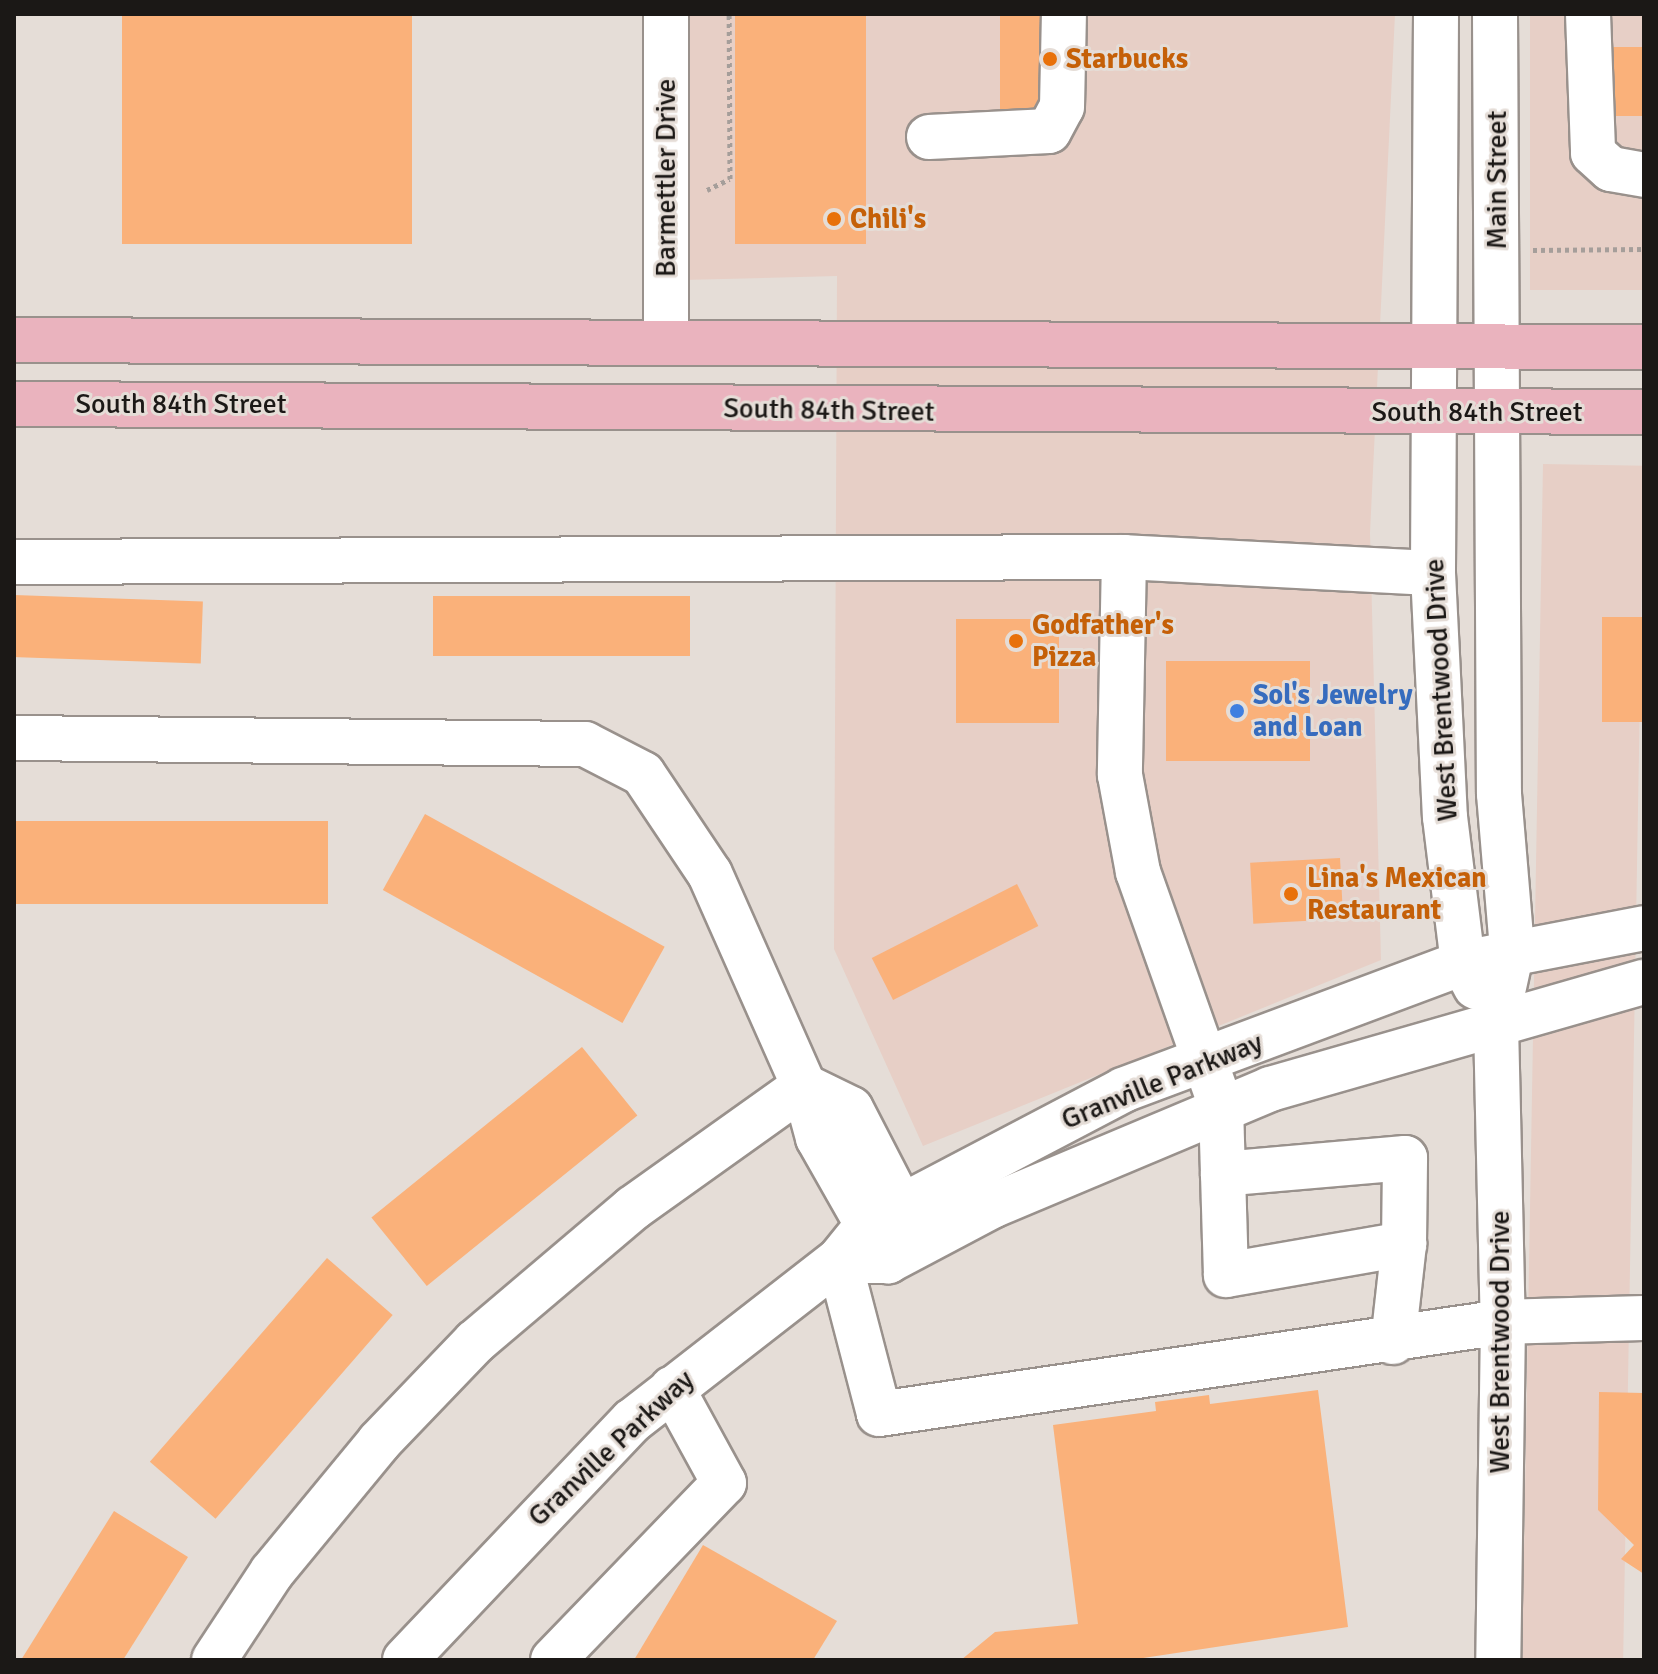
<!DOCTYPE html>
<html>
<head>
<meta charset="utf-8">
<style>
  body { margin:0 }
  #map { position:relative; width:1658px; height:1674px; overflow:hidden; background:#e5ddd7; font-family:Signika,sans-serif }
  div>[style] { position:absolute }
  .commercial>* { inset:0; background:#e7cfc6; transform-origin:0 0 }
  .building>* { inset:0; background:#fab17a; transform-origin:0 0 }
  .path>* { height:5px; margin-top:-2.5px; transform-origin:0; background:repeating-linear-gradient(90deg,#a59e9a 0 4px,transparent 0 8px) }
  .roads { filter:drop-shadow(2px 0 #99918c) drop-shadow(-2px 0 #99918c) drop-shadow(0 2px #99918c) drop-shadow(0 -2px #99918c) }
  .minor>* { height:44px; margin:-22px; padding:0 22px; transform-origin:22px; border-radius:22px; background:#fff }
  .major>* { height:44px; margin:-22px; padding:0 22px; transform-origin:22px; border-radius:22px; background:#eab3be }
  .dots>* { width:22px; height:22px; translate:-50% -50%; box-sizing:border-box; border:4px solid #e5ddd7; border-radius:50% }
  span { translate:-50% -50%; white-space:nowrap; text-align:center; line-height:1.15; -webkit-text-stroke:6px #e5ddd7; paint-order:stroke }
  .food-label { font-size:28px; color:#c56008; font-weight:700 }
  .left { translate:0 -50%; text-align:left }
  .street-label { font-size:28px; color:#1b1816 }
  .shop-label { font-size:28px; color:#366cbe; font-weight:700 }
  .frame { position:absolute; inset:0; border:16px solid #1b1816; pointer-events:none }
</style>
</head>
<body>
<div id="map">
  <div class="commercial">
    <div style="clip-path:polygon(687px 14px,1395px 14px,1370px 533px,1381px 960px,923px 1146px,834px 949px,837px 276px,683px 280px)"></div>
    <div style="left:1530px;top:14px;width:114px;height:276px"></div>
    <div style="left:1543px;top:464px;width:101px;height:1196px;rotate:1deg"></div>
  </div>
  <div class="building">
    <div style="left:122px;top:14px;width:290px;height:230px"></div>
    <div style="left:735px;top:14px;width:131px;height:230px"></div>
    <div style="left:1000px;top:14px;width:47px;height:96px"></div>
    <div style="left:1609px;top:47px;width:35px;height:69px"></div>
    <div style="left:14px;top:595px;width:189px;height:62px;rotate:2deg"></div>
    <div style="left:433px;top:596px;width:257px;height:60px"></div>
    <div style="left:1602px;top:617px;width:42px;height:105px"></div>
    <div style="left:956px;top:619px;width:103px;height:104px"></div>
    <div style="left:1166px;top:661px;width:144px;height:100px"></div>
    <div style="left:425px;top:814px;width:274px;height:87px;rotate:29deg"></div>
    <div style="left:14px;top:821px;width:314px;height:83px"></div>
    <div style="left:1340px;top:858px;width:61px;height:90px;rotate:87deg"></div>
    <div style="left:1017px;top:884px;width:47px;height:163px;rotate:63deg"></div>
    <div style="left:582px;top:1047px;width:88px;height:271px;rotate:51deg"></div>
    <div style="left:327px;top:1258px;width:87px;height:270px;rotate:41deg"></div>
    <div style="clip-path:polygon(1318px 1390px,1348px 1627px,1130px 1660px,961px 1660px,995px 1632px,1078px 1624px,1053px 1425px,1156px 1411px,1155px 1402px,1209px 1395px,1210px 1404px)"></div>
    <div style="clip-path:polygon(1599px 1392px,1644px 1393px,1644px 1574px,1621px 1559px,1634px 1545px,1598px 1510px)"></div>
    <div style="clip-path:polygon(114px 1511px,188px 1557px,123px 1660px,21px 1660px)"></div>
    <div style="clip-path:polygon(703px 1545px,837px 1621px,813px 1660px,634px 1660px)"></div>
  </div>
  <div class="path">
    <div style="left:707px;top:190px;width:25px;rotate:-26deg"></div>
    <div style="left:730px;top:179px;width:165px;rotate:-90.3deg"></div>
    <div style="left:1533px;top:250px;width:111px;rotate:-0.5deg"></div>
  </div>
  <div class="roads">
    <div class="minor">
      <div style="left:666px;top:14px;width:327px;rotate:90deg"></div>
      <div style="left:1436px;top:14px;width:559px;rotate:90.31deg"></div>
      <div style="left:1433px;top:573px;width:244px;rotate:87.2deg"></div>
      <div style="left:1445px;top:817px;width:147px;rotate:83deg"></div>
      <div style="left:1463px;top:963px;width:27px;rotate:62deg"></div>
      <div style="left:1495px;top:14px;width:780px;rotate:89.71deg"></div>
      <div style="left:1499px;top:794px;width:157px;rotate:85.2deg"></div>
      <div style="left:1512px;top:950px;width:76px;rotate:102.2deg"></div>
      <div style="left:1496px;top:1024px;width:298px;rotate:88.7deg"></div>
      <div style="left:1503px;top:1322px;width:338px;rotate:90.8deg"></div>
      <div style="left:1588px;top:14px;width:139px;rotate:87.9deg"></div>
      <div style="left:1593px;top:153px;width:24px;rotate:42deg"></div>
      <div style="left:1611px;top:169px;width:34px;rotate:10deg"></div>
      <div style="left:929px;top:137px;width:120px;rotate:-2.9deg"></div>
      <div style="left:1049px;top:131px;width:27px;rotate:-62deg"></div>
      <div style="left:1062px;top:107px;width:93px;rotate:-88.8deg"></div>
      <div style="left:1124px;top:557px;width:218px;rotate:91.1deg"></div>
      <div style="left:1120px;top:775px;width:99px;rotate:79.5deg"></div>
      <div style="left:1138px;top:872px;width:249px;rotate:70.5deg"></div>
      <div style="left:1221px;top:1107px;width:168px;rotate:88.3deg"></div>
      <div style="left:1226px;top:1275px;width:181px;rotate:-9.9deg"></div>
      <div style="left:1404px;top:1244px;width:86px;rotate:-89.3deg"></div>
      <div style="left:1405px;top:1158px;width:183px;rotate:175deg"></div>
      <div style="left:14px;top:562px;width:1110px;rotate:-0.26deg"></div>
      <div style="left:1124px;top:557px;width:309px;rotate:3deg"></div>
      <div style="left:14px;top:738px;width:571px;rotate:0.6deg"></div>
      <div style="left:585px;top:744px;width:65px;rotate:27.3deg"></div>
      <div style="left:643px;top:774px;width:120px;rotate:56.2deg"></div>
      <div style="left:710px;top:874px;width:232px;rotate:66.1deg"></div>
      <div style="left:804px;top:1086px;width:54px;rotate:74.9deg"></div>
      <div style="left:818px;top:1138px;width:142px;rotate:60.4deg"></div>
      <div style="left:804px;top:1086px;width:52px;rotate:26.1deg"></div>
      <div style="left:851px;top:1109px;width:137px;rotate:62.7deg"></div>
      <div style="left:839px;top:1260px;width:159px;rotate:75.4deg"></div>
      <div style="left:879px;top:1414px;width:631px;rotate:-8.39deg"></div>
      <div style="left:1503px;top:1322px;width:141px;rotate:-1.6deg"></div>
      <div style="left:861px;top:1261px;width:27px"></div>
      <div style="left:888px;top:1261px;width:118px;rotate:-27.9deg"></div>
      <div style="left:992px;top:1206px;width:302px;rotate:-22.8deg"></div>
      <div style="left:1270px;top:1089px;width:389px;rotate:-16deg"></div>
      <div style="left:1393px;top:1342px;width:99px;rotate:-83.6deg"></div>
      <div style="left:214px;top:1660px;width:105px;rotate:-56.6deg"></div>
      <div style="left:272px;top:1572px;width:168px;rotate:-50.5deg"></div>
      <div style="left:379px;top:1442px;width:139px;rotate:-46.2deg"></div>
      <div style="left:475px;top:1342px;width:207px;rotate:-40.3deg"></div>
      <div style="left:633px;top:1208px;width:210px;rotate:-35.5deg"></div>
      <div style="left:405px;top:1660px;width:330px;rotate:-46.5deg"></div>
      <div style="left:632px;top:1421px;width:262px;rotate:-37.9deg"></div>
      <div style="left:839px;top:1260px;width:46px;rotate:-51.1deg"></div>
      <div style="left:868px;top:1224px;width:288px;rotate:-27.7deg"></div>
      <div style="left:1123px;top:1090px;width:363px;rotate:-20.5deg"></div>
      <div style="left:1463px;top:963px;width:184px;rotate:-10.9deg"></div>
      <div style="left:553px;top:1660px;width:246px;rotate:-46deg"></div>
      <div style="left:724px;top:1483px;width:108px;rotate:-118.7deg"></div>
    </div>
    <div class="major">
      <div style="left:14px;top:340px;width:1630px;rotate:0.25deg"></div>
      <div style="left:14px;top:404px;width:1630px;rotate:0.28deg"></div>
    </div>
  </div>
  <div class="dots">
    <div style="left:1050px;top:59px;background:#e8710a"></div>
    <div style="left:834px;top:219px;background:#e8710a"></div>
    <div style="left:1016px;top:641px;background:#e8710a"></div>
    <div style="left:1237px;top:711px;background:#3f7fe0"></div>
    <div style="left:1291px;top:894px;background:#e8710a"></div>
  </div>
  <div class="food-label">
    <span class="left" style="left:1066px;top:59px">Starbucks</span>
    <span class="left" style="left:850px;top:219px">Chili's</span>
    <span class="left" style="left:1032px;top:641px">Godfather's<br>Pizza</span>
    <span class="left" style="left:1307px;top:894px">Lina's Mexican<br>Restaurant</span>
  </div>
  <div class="street-label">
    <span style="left:666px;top:178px;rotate:-90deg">Barmettler Drive</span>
    <span style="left:1497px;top:180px;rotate:-90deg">Main Street</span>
    <span style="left:181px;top:404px">South 84th Street</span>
    <span style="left:829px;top:410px;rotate:1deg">South 84th Street</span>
    <span style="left:1477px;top:412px">South 84th Street</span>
    <span style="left:1441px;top:690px;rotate:-93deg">West Brentwood Drive</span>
    <span style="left:1162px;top:1081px;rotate:-22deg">Granville Parkway</span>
    <span style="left:1500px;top:1342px;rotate:-90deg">West Brentwood Drive</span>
    <span style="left:611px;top:1448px;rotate:-43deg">Granville Parkway</span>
  </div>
  <div class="shop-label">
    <span class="left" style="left:1253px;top:711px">Sol's Jewelry<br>and Loan</span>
  </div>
  <div class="frame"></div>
</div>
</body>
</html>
